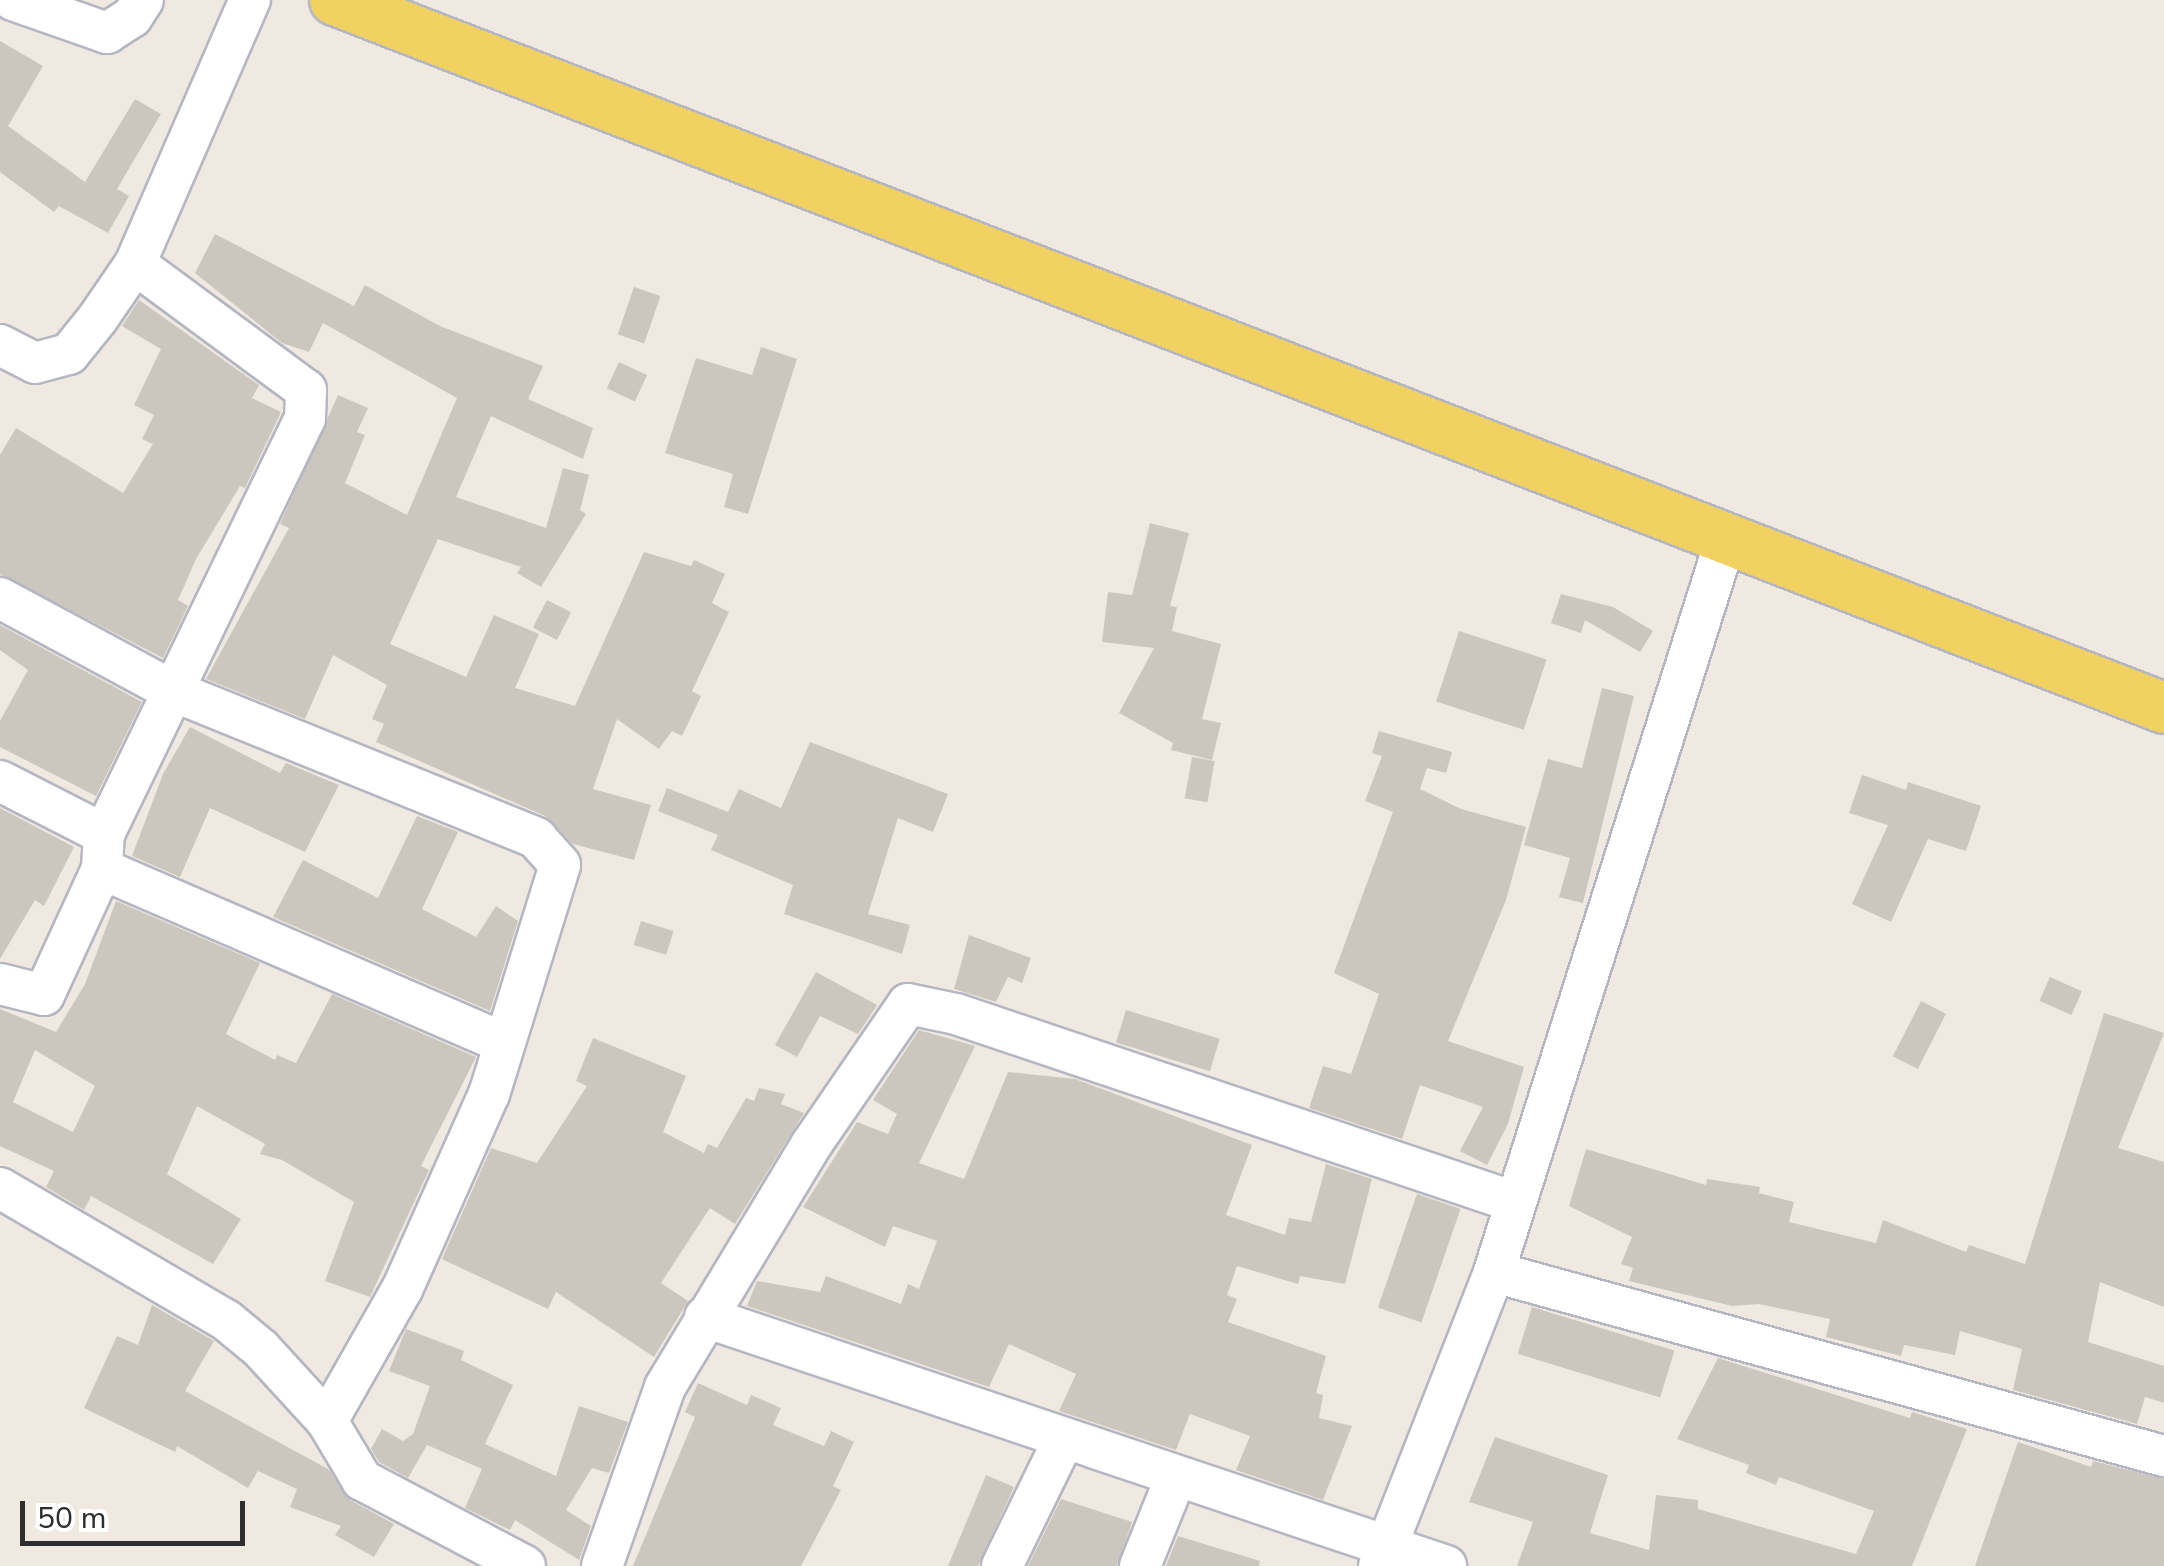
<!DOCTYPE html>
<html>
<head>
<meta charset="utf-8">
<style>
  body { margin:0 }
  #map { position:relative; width:2164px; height:1566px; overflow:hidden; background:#efe9e1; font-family:"Nunito Sans",sans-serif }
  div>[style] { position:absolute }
  .building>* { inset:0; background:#cbc7bf; transform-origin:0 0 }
  .roads { filter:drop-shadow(2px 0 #b4b7c1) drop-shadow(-2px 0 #b4b7c1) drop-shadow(0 2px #b4b7c1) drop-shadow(0 -2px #b4b7c1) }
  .minor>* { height:40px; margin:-20px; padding:0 20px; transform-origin:20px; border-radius:20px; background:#fff }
  .major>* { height:50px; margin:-25px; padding:0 25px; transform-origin:25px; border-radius:25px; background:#f2d163 }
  span { translate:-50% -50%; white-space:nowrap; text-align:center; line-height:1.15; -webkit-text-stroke:9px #fff; paint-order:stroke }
  .scale { position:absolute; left:20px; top:1501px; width:225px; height:45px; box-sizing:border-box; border:5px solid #2e2e2e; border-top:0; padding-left:12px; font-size:30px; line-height:35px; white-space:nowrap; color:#2e2e2e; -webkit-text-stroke:8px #fff; paint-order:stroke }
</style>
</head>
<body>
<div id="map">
  <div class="building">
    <div style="clip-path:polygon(0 41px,43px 66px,8px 126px,85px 182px,135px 99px,161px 114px,117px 189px,129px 196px,108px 233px,59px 206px,54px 212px,0 172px)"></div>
    <div style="clip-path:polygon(215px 234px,354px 306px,365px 285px,440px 326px,543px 366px,528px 399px,593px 428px,583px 459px,491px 416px,456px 497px,546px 528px,563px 468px,589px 475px,580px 510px,586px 514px,541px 587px,517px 573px,521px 567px,438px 539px,390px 644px,466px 677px,494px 615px,539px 634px,515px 688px,575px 706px,644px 552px,691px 566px,694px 560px,725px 574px,712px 603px,729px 612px,692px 691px,701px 696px,682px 736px,672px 731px,659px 749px,617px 719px,593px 789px,651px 805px,634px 860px,573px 844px,545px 816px,376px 742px,384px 724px,372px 719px,387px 685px,333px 655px,305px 719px,206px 679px,289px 528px,280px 524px,338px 395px,368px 408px,357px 432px,365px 435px,345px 483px,407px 515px,457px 398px,323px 323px,309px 352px,282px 343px,195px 273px)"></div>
    <div style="left:634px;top:287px;width:28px;height:50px;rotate:19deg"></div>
    <div style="clip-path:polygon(139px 300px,259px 385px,252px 398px,281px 412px,245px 488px,240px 486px,196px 559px,178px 600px,188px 606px,163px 658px,0 574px,0 455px,16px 428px,123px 493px,153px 444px,142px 439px,154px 415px,134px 405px,161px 349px,122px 326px)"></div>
    <div style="clip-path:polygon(761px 347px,797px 359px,748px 514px,724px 507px,733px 474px,665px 453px,696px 358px,752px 375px)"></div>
    <div style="left:619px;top:362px;width:31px;height:29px;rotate:25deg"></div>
    <div style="clip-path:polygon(1150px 523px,1189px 533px,1170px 606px,1177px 607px,1172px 631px,1221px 644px,1202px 719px,1221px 723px,1212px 760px,1171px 750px,1173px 743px,1119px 713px,1154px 648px,1102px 642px,1108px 592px,1132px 595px)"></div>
    <div style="clip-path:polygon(1561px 594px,1613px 607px,1653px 631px,1640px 652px,1585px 620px,1581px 633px,1551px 623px)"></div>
    <div style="left:547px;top:600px;width:27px;height:31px;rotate:27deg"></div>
    <div style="clip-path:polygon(0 625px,142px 702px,96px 796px,0 747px,0 721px,28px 670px,0 650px)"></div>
    <div style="left:1459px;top:631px;width:92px;height:74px;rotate:18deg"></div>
    <div style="clip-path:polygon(1602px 688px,1634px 696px,1583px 903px,1559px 897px,1570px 858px,1524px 845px,1548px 759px,1582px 768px)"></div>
    <div style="clip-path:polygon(190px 727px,280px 773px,286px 763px,339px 785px,305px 852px,210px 808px,180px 877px,132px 856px,163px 774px)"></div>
    <div style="clip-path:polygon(1379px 731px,1452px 752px,1446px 773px,1427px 768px,1420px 789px,1461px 809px,1526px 827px,1506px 900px,1448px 1041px,1524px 1067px,1508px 1124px,1487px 1165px,1460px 1151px,1483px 1107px,1420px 1085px,1402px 1139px,1309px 1108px,1323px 1066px,1351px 1074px,1379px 994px,1334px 973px,1393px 812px,1365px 801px,1382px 756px,1372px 753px)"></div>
    <div style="clip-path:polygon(810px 742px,948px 794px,933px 832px,898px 818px,868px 914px,910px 925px,902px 954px,784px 914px,793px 885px,711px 850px,718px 835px,658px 811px,667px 788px,728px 812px,739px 789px,781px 808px)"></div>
    <div style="left:1192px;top:757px;width:23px;height:42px;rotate:10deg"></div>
    <div style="clip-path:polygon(1862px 775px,1906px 790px,1908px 782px,1981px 806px,1966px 851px,1928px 839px,1891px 922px,1852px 904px,1888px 825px,1849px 813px)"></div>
    <div style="clip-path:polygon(0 808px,74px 847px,44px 906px,35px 900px,0 959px)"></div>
    <div style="clip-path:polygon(417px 816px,458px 832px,422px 909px,476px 937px,496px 906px,518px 921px,490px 1011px,273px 917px,303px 860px,378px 898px)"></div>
    <div style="clip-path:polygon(evenodd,116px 901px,260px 963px,226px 1034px,275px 1060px,277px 1055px,296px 1063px,332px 994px,476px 1057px,421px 1166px,429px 1170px,370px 1297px,325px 1281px,354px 1202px,282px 1160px,260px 1154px,265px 1144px,197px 1106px,167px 1174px,241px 1219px,213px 1264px,91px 1196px,84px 1210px,46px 1187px,54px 1171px,0 1146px,0 1009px,56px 1032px,85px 984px,116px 901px,35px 1050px,95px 1086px,73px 1132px,13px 1102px,35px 1050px)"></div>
    <div style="left:641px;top:921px;width:34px;height:25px;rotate:17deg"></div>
    <div style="clip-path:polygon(969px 935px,1031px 958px,1022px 983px,1008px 977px,996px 1002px,954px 989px)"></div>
    <div style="clip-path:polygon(816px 972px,877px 1005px,858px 1034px,820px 1016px,797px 1057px,775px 1045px)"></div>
    <div style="left:2050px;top:977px;width:35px;height:26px;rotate:24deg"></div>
    <div style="left:1921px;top:1001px;width:28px;height:62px;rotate:27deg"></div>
    <div style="left:1126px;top:1010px;width:98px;height:34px;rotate:17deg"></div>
    <div style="clip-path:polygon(2104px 1013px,2164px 1033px,2118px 1148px,2164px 1162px,2164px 1307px,2100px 1282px,2088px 1342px,2164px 1366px,2164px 1403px,2145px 1397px,2137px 1424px,2013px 1390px,2022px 1349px,1960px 1331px,1955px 1355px,1904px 1345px,1901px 1356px,1826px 1337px,1830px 1319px,1759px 1304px,1732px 1306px,1629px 1281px,1633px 1268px,1621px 1264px,1632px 1237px,1569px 1206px,1586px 1149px,1706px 1185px,1707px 1179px,1760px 1187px,1759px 1193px,1794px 1202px,1789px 1222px,1876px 1243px,1883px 1220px,1966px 1252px,1969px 1245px,2025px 1264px)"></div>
    <div style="clip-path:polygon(919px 1030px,975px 1046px,919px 1163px,964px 1179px,1008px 1072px,1075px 1079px,1252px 1145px,1226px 1215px,1285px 1235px,1289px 1218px,1311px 1222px,1326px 1164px,1372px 1179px,1345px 1284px,1300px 1276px,1298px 1284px,1237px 1266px,1227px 1295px,1237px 1299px,1228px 1322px,1326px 1356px,1316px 1393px,1323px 1395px,1319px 1418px,1352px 1426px,1323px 1500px,1236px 1470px,1250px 1436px,1190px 1414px,1176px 1450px,1059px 1411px,1076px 1374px,1009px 1344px,989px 1387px,747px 1306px,757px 1281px,820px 1292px,826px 1276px,901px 1304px,908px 1284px,919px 1289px,937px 1241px,893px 1226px,885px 1247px,803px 1207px,857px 1122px,888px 1134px,897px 1114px,873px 1100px)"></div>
    <div style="clip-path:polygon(593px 1038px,686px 1076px,663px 1132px,704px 1153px,708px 1144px,717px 1148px,746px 1098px,754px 1101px,759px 1088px,785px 1094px,781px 1104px,804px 1113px,735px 1224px,710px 1208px,661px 1283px,688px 1301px,654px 1357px,556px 1292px,548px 1309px,442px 1259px,491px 1148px,537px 1163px,587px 1086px,576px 1081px)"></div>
    <div style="left:1417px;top:1194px;width:46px;height:120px;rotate:19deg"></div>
    <div style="clip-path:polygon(152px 1305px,214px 1341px,185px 1391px,328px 1469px,350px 1500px,394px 1524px,374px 1557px,335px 1535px,341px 1526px,290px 1507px,297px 1489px,258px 1471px,248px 1488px,177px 1446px,175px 1452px,84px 1408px,117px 1336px,138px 1345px)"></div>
    <div style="left:1532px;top:1307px;width:149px;height:49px;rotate:17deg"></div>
    <div style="clip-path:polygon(406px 1329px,464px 1351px,461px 1360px,513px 1385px,485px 1444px,556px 1476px,579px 1406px,628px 1422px,609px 1473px,592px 1468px,566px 1510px,591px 1526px,579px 1560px,515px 1520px,510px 1530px,465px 1508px,482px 1469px,427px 1445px,408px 1478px,379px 1462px,371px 1449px,382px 1429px,403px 1441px,413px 1434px,430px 1386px,389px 1371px)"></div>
    <div style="clip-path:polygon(1718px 1358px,1910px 1418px,1912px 1412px,1967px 1429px,1912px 1566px,1517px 1566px,1533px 1522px,1469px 1502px,1495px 1437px,1608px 1475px,1590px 1533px,1649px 1550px,1656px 1495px,1698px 1500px,1698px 1509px,1856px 1554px,1874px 1511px,1779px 1477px,1776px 1485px,1746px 1473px,1749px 1465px,1677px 1439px)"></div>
    <div style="clip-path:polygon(698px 1383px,747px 1405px,751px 1395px,781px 1408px,773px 1425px,824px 1446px,831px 1431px,854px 1442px,833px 1486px,841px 1490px,801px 1566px,633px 1566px,695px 1417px,685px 1412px)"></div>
    <div style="clip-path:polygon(2018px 1442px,2091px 1467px,2093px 1461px,2164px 1479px,2164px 1566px,1975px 1566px)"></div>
    <div style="clip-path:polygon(986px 1475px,1014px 1487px,978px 1566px,948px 1566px)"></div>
    <div style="clip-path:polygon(1061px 1499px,1132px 1522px,1117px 1566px,1028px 1566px)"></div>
    <div style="clip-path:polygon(1178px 1536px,1260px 1561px,1259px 1566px,1166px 1566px)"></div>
  </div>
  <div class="roads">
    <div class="minor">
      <div style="left:13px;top:0;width:100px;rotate:19.3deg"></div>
      <div style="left:107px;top:33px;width:30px;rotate:-33deg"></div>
      <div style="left:132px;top:17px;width:20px;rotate:-57deg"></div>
      <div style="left:0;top:345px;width:39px;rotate:27deg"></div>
      <div style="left:35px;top:363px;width:35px;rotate:-15deg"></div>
      <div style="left:69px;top:354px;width:46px;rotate:-51.1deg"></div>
      <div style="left:98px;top:318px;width:65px;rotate:-55.6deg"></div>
      <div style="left:135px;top:264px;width:288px;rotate:-66.5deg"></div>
      <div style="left:0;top:598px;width:196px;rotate:28.3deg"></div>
      <div style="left:173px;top:691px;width:392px;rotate:22deg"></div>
      <div style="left:536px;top:838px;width:36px;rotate:48deg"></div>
      <div style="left:560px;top:865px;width:240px;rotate:107.2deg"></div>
      <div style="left:489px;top:1094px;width:214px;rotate:114deg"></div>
      <div style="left:402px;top:1289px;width:152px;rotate:119.6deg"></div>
      <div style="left:0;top:781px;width:117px;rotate:27deg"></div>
      <div style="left:102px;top:869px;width:438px;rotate:23.4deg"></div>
      <div style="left:0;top:984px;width:45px;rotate:14deg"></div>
      <div style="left:44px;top:995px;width:139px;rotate:-65.3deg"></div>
      <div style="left:102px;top:869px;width:35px;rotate:-87deg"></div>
      <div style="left:104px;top:834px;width:461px;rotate:-64.2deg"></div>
      <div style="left:305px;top:419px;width:29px;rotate:-88deg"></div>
      <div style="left:306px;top:390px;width:212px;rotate:-143.6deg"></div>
      <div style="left:0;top:1188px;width:262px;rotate:30.3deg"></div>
      <div style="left:226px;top:1320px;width:45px;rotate:39.6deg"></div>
      <div style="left:261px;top:1349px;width:98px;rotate:47.5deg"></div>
      <div style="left:327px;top:1421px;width:69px;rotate:59.3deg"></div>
      <div style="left:362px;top:1480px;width:184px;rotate:27.8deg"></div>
      <div style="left:1494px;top:1272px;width:695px;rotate:15.36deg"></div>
      <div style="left:705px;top:1317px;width:782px;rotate:18.57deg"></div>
      <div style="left:602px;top:1566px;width:190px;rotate:-70.6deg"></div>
      <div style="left:665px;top:1387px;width:283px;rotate:-58.9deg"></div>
      <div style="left:811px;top:1145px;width:171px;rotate:-55.5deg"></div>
      <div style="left:908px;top:1004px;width:49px;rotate:11.8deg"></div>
      <div style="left:956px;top:1014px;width:590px;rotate:18.59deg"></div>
      <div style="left:1002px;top:1566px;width:141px;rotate:-64deg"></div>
      <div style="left:1140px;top:1566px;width:96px;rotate:-68deg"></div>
      <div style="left:1379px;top:1566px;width:316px;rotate:-68.6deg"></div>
      <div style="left:1494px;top:1272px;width:769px;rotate:-72.44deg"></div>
    </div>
    <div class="major">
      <div style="left:335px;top:0;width:1961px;rotate:21.16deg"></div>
    </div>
  </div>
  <div class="scale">50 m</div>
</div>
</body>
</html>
